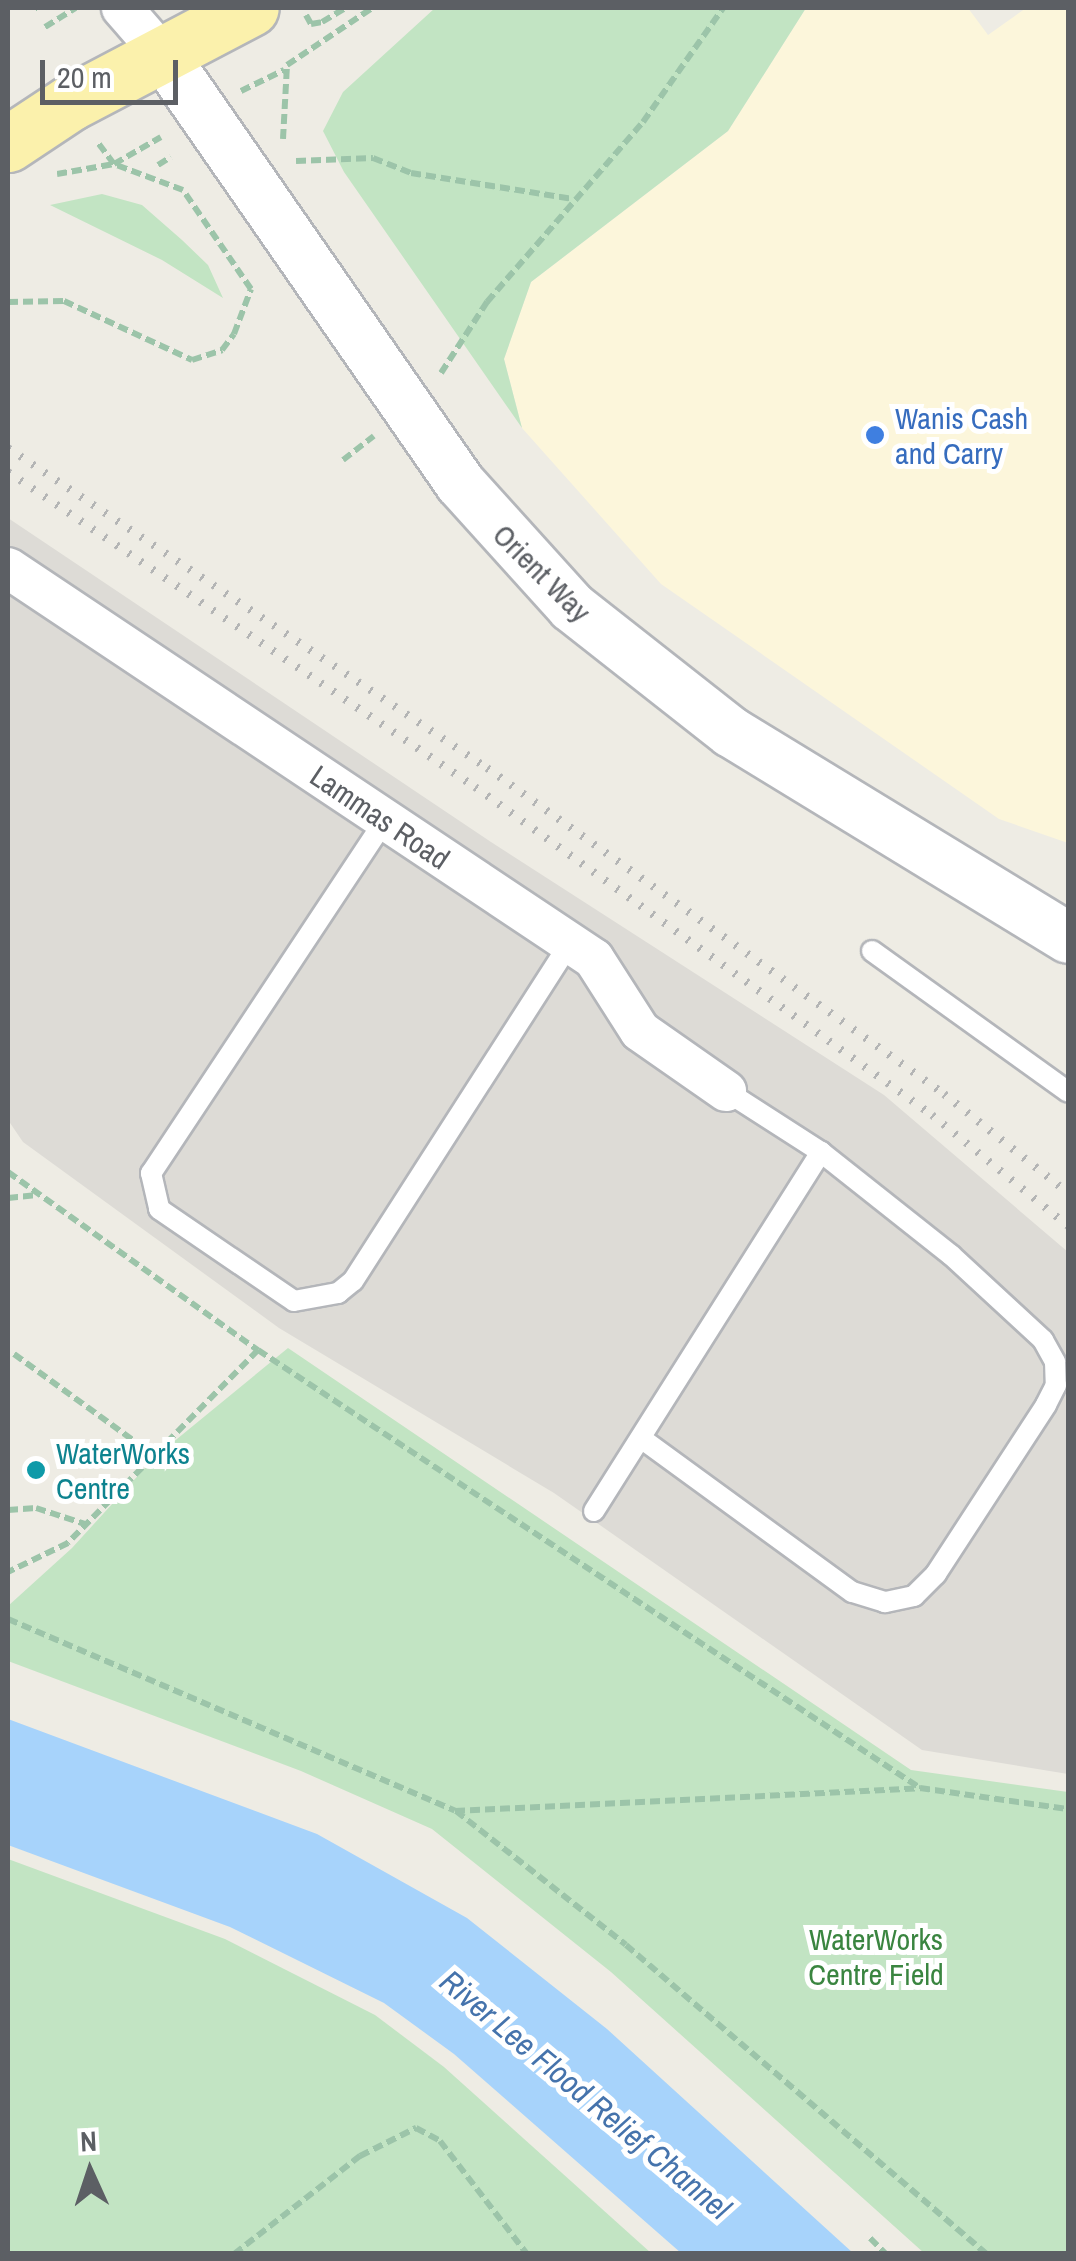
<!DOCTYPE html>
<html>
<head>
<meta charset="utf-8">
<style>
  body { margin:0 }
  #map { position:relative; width:1076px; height:2261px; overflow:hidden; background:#eeece4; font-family:"Archivo Narrow",sans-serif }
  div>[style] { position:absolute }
  .commercial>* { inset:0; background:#fcf6db }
  .industrial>* { inset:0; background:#dddbd6 }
  .green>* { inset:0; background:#c2e4c3 }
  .water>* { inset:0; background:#a7d3fb }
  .path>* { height:6px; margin-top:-3px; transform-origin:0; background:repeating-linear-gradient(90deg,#9cc4a9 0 10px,transparent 0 15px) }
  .roads { filter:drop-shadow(2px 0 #b4b6ba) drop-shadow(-2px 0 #b4b6ba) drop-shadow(0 2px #b4b6ba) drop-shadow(0 -2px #b4b6ba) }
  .service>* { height:20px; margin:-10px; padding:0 10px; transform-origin:10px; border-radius:10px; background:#fff }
  .minor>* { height:40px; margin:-20px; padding:0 20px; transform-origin:20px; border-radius:20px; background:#fff }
  .tertiary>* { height:50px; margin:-25px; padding:0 25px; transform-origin:25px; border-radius:25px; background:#fff }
  .primary>* { height:55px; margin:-27.5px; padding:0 27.5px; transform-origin:27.5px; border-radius:27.5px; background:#fbf1ac }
  .rail>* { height:8px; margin-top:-4px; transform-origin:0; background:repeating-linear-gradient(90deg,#b4b5b5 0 2.5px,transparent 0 14.5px) }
  .dots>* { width:28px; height:28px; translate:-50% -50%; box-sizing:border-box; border:5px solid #fff; border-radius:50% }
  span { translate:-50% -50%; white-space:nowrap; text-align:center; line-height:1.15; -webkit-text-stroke:10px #fff; paint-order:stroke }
  .shop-label { font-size:30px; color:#366cbe }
  .left { translate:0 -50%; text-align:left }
  .street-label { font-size:30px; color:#5c5f64 }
  .culture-label { font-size:30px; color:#0d838f }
  .park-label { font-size:30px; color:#3a8540 }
  .water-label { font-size:32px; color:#4573ac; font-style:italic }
  .frame { position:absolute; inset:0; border:10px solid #5c5f64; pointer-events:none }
  .north { position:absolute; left:40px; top:2121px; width:100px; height:100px; -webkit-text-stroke:8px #fff; paint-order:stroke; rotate:357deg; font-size:28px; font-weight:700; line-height:40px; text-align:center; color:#5c5f64 }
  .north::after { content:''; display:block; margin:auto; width:35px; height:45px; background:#5c5f64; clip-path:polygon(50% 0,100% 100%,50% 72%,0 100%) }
  .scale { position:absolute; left:40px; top:60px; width:138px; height:45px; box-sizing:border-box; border:5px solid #5c5f64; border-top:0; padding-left:12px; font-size:30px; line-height:35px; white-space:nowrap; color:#5c5f64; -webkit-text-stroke:8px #fff; paint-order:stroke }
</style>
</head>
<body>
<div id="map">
  <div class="commercial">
    <div style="clip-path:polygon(806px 8px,968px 8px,988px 35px,1026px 8px,1068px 8px,1068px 843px,999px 819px,661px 584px,522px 428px,504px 359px,531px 282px,728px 131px)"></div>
  </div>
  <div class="industrial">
    <div style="clip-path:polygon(8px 518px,491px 842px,884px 1095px,1068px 1252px,1068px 1774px,922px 1750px,554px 1493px,279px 1328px,23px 1142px,8px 1120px)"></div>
  </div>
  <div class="green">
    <div style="clip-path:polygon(435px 8px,806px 8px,728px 131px,531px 282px,504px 359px,522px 428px,344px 172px,323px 131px,343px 92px)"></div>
    <div style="clip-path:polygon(102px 194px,142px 205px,182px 240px,208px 265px,223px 298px,162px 260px,50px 205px)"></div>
    <div style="clip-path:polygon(288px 1348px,911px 1770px,1068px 1792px,1068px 2253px,924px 2253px,611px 1972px,432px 1829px,301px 1771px,8px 1661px,8px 1606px,72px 1548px,155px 1457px)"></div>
    <div style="clip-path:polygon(8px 1859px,225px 1939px,375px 2015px,444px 2067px,651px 2253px,8px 2253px)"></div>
  </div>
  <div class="water">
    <div style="clip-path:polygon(8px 1719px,317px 1834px,467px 1918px,607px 2029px,853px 2253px,681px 2253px,454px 2054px,384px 2003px,230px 1927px,8px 1845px)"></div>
  </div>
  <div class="path">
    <div style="left:36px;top:8px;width:1px"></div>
    <div style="left:306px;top:15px;width:10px;rotate:61deg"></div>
    <div style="left:311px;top:24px;width:11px;rotate:-10deg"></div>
    <div style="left:322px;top:22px;width:27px;rotate:-31deg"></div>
    <div style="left:45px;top:27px;width:36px;rotate:-32deg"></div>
    <div style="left:241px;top:91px;width:48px;rotate:-26deg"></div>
    <div style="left:283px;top:139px;width:74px;rotate:-86.9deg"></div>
    <div style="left:287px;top:65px;width:102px;rotate:-33.8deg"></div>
    <div style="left:296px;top:161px;width:77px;rotate:-2.2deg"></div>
    <div style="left:373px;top:158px;width:41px;rotate:21.5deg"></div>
    <div style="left:411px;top:173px;width:164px;rotate:9.1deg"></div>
    <div style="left:158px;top:165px;width:15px;rotate:-32deg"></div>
    <div style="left:57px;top:174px;width:58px;rotate:-10deg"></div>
    <div style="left:114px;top:164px;width:54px;rotate:-29.9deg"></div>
    <div style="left:8px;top:302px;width:56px;rotate:-1deg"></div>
    <div style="left:64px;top:301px;width:141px;rotate:24.7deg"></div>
    <div style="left:192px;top:360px;width:32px;rotate:-18deg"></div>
    <div style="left:222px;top:350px;width:20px;rotate:-53deg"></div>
    <div style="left:234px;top:334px;width:48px;rotate:-69.3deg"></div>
    <div style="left:251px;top:289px;width:120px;rotate:-124.5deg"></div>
    <div style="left:183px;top:190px;width:74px;rotate:-159.4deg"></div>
    <div style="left:114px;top:164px;width:26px;rotate:-127deg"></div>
    <div style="left:441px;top:373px;width:85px;rotate:-57.1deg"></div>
    <div style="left:487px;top:302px;width:238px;rotate:-49.1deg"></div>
    <div style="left:643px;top:122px;width:139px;rotate:-54.9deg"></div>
    <div style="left:343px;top:460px;width:39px;rotate:-38deg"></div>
    <div style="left:8px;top:1172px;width:307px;rotate:35.5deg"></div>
    <div style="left:258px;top:1350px;width:271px;rotate:134.6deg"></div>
    <div style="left:68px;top:1543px;width:67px;rotate:154.2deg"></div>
    <div style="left:8px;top:1198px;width:29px;rotate:-6deg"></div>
    <div style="left:258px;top:1350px;width:794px;rotate:33.49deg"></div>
    <div style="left:14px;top:1354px;width:169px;rotate:35.9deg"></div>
    <div style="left:8px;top:1510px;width:28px;rotate:-4deg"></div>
    <div style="left:36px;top:1508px;width:52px;rotate:18.1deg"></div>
    <div style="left:8px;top:1619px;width:486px;rotate:23.2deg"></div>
    <div style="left:455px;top:1811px;width:466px;rotate:-2.8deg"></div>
    <div style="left:920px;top:1788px;width:149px;rotate:8.1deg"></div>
    <div style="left:456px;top:1811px;width:216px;rotate:38.2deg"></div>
    <div style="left:626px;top:1945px;width:475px;rotate:40.6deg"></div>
    <div style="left:870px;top:2238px;width:23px;rotate:45deg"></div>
    <div style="left:234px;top:2254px;width:160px;rotate:-37.9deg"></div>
    <div style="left:360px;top:2156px;width:63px;rotate:-26.6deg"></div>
    <div style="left:416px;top:2128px;width:27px;rotate:28deg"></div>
    <div style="left:440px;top:2141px;width:143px;rotate:52.4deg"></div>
  </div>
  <div class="roads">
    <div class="service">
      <div style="left:385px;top:820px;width:424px;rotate:123.5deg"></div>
      <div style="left:151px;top:1173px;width:37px;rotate:77deg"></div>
      <div style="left:159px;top:1209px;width:163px;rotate:34.3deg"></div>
      <div style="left:294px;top:1301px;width:45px;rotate:-10.3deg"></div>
      <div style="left:338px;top:1293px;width:19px;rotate:-39deg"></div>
      <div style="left:353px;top:1281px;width:402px;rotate:-57.3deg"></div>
      <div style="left:872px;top:951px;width:241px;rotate:35.7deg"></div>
      <div style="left:726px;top:1091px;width:113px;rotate:32.7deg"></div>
      <div style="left:594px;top:1511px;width:425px;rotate:-57.7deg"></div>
      <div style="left:821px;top:1152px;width:166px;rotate:38.4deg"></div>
      <div style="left:951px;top:1255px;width:125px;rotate:42.7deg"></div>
      <div style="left:1043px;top:1340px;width:25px;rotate:61deg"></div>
      <div style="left:1055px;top:1362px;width:23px;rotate:88deg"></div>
      <div style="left:1056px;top:1385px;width:22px;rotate:117deg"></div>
      <div style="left:1046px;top:1405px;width:202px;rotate:123.1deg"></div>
      <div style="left:936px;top:1574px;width:31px;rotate:135deg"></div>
      <div style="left:914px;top:1596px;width:30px;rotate:168deg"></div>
      <div style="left:885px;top:1602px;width:34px;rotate:-163deg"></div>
      <div style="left:852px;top:1592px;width:261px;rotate:-143.9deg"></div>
    </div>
    <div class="minor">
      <div style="left:122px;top:8px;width:62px;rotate:48.9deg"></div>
      <div style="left:8px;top:568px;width:704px;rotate:33.71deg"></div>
      <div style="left:594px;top:959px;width:85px;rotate:57.4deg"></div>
      <div style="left:640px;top:1031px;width:105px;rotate:34.9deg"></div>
    </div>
    <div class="tertiary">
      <div style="left:163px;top:55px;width:521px;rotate:55.24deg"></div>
      <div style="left:460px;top:483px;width:167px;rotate:47.9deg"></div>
      <div style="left:572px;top:607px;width:202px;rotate:38.2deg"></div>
      <div style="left:731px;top:732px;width:395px;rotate:31.4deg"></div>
    </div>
    <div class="primary">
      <div style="left:8px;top:144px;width:74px;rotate:-33.5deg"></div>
      <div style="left:70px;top:103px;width:204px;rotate:-27.7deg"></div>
    </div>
  </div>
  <div class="rail">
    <div style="left:8px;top:448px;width:576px;rotate:33.75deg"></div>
    <div style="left:487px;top:768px;width:561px;rotate:35.5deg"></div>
    <div style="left:944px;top:1094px;width:159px;rotate:38.6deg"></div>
    <div style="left:8px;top:472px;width:563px;rotate:34deg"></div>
    <div style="left:475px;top:787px;width:563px;rotate:35.67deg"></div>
    <div style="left:932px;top:1115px;width:176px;rotate:39.2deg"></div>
  </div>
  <div class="dots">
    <div style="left:875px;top:435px;background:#3f7fe0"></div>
    <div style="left:36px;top:1470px;background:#0f9aa8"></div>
  </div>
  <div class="shop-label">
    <span class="left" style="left:895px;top:435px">Wanis Cash<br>and Carry</span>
  </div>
  <div class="street-label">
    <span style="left:542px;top:573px;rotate:45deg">Orient Way</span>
    <span style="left:380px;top:817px;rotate:34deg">Lammas Road</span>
  </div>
  <div class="culture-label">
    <span class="left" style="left:56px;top:1470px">WaterWorks<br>Centre</span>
  </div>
  <div class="park-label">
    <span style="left:876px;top:1956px">WaterWorks<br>Centre Field</span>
  </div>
  <div class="water-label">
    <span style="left:585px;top:2095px;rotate:40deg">River Lee Flood Relief Channel</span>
  </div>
  <div class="frame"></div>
  <div class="north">N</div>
  <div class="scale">20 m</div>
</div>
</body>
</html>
